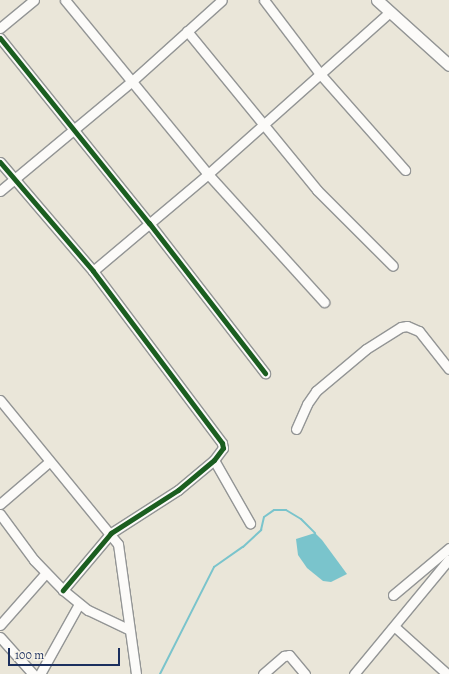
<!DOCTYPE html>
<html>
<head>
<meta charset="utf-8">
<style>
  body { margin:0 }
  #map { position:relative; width:449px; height:674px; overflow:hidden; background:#eae6d9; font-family:Alegreya,serif }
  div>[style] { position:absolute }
  .water>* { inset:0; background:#7ac4cc }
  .stream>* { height:2px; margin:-1px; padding:0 1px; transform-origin:1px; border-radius:1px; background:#7ac4cc }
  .roads { filter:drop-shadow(1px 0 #939595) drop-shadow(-1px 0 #939595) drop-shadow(0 1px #939595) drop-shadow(0 -1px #939595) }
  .minor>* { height:9px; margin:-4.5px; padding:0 4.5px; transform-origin:4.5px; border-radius:4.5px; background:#fcfbf9 }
  .tertiary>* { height:11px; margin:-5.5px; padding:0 5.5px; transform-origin:5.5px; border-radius:5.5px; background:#fcfbf9 }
  .cycleway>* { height:5px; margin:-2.5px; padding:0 2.5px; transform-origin:2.5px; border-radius:2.5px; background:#1b5e20 }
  span { translate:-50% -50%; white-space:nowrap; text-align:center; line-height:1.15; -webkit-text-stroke:3.5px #f7f3e8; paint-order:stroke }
  .scale { position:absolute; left:8px; top:648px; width:112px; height:18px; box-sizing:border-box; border:2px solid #1b2f5e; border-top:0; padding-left:5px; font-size:12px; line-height:14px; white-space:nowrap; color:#1b2f5e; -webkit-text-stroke:3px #f7f3e8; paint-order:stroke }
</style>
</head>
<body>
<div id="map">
  <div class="water">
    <div style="clip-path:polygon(315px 533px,322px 540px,347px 574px,331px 582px,323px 581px,307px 568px,298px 555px,296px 539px)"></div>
  </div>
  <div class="stream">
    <div style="left:160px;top:674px;width:120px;rotate:-63.2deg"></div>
    <div style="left:214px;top:567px;width:35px;rotate:-35deg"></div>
    <div style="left:243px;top:547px;width:25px;rotate:-43deg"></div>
    <div style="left:261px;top:530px;width:13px;rotate:-77deg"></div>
    <div style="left:264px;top:517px;width:12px;rotate:-35deg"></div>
    <div style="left:274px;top:510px;width:12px"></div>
    <div style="left:286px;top:510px;width:17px;rotate:31deg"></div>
    <div style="left:301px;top:519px;width:20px;rotate:45deg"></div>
  </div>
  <div class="roads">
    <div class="minor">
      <div style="left:65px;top:0;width:225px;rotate:50.6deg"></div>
      <div style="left:208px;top:174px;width:173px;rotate:47.8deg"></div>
      <div style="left:264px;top:0;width:94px;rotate:52.8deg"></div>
      <div style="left:321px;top:75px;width:127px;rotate:48.5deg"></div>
      <div style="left:0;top:28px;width:44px;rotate:-39.5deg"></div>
      <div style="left:187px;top:31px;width:205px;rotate:50.7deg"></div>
      <div style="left:317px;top:190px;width:107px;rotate:45deg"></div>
      <div style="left:0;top:38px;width:238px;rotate:51.2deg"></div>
      <div style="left:149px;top:223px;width:190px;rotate:52.3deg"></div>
      <div style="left:0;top:162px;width:143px;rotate:49.5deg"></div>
      <div style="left:93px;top:271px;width:215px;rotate:53.1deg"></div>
      <div style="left:222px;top:443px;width:5px;rotate:79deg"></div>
      <div style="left:223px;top:448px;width:15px;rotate:127deg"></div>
      <div style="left:214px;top:460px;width:47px;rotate:140.2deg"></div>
      <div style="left:178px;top:490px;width:80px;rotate:147.3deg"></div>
      <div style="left:111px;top:533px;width:75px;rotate:130.1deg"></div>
      <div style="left:0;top:191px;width:170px;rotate:-39.8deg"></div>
      <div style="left:131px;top:82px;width:122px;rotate:-42deg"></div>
      <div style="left:93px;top:271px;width:150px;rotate:-40.1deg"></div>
      <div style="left:208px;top:174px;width:244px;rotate:-41.7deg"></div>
      <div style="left:0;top:400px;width:186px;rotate:50.7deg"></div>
      <div style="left:118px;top:544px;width:131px;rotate:82.1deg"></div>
      <div style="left:296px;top:429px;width:27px;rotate:-66deg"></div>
      <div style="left:307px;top:404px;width:16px;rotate:-55deg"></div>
      <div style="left:316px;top:391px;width:65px;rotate:-40deg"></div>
      <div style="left:366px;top:349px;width:41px;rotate:-32.2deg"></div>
      <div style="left:401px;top:327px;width:6px;rotate:-9deg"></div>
      <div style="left:407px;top:326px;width:13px;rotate:23deg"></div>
      <div style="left:419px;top:331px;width:48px;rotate:51.7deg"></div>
      <div style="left:214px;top:460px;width:73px;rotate:60.3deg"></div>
      <div style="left:0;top:504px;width:65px;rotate:-40.6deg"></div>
      <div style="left:0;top:514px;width:57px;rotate:53.5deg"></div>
      <div style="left:34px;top:560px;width:42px;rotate:46deg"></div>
      <div style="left:63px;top:590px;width:32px;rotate:39deg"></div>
      <div style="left:88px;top:610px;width:44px;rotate:25.4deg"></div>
      <div style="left:393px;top:595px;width:73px;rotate:-40deg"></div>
      <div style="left:0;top:625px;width:68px;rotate:-48.6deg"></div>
      <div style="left:395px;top:627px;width:70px;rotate:42.1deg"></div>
      <div style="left:0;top:637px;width:50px;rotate:48.3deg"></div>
      <div style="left:40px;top:674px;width:80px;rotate:-60.9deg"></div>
      <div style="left:263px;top:674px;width:28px;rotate:-41deg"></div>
      <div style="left:284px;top:656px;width:5px;rotate:-11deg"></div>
      <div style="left:289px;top:655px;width:25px;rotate:50deg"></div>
      <div style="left:354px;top:674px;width:149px;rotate:-50.4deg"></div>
    </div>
    <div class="tertiary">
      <div style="left:377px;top:0;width:97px;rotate:42.1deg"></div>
    </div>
  </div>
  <div class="cycleway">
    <div style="left:0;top:38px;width:238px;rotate:51.2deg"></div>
    <div style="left:149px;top:223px;width:190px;rotate:52.3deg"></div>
    <div style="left:0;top:162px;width:143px;rotate:49.5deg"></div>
    <div style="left:93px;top:271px;width:215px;rotate:53.1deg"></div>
    <div style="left:222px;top:443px;width:5px;rotate:79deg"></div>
    <div style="left:223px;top:448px;width:15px;rotate:127deg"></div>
    <div style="left:214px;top:460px;width:47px;rotate:140.2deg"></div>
    <div style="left:178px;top:490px;width:80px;rotate:147.3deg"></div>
    <div style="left:111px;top:533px;width:75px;rotate:130.1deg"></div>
  </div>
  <div class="scale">100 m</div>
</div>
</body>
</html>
